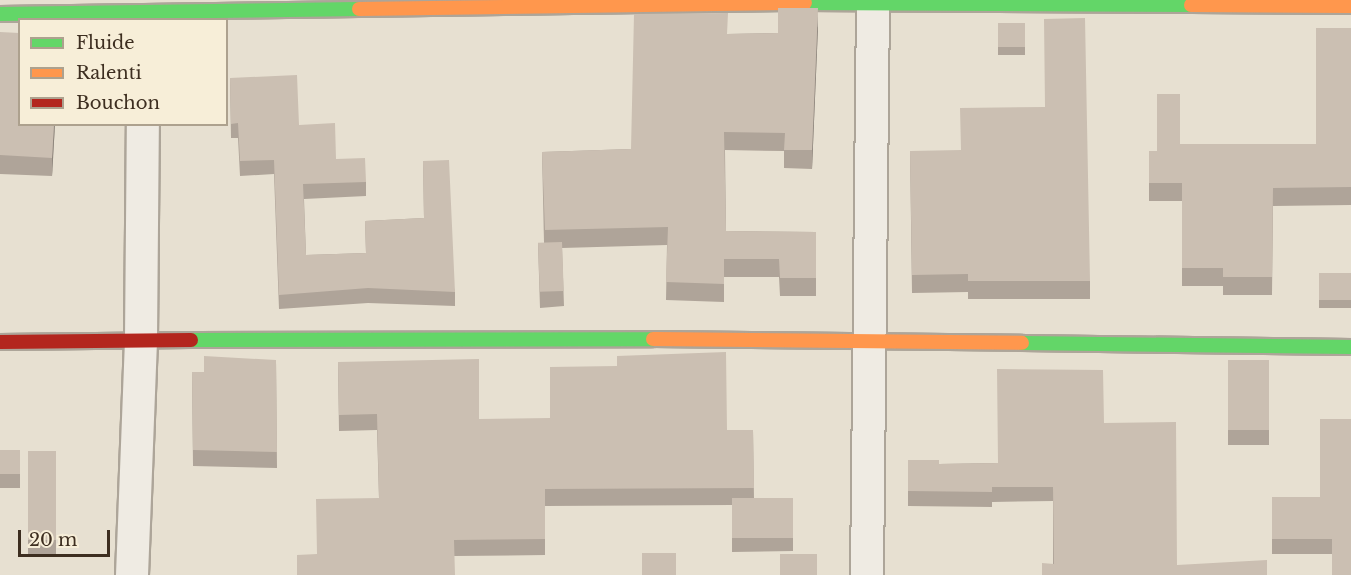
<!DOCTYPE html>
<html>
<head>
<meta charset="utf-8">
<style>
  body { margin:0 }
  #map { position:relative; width:1351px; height:575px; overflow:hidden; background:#e7e0d1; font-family:"Libre Baskerville",serif }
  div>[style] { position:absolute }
  .roads { filter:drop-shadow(2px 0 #ada599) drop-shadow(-2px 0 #ada599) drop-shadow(0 2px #ada599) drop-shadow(0 -2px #ada599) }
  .street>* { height:32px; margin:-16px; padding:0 16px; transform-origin:16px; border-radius:16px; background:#efebe3 }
  .fast>* { height:14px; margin:-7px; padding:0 7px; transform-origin:7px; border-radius:7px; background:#63d668 }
  .slow>* { height:14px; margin:-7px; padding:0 7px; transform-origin:7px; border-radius:7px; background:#ff974d }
  .jam>* { height:14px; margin:-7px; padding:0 7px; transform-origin:7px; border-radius:7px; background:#b3261e }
  .wall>* { inset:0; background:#afa499; transform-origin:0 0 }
  .shaded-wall>* { inset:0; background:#8e867d }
  .building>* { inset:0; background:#cbbfb2; transform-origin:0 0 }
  span { translate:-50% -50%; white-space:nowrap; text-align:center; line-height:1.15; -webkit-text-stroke:4.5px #f7eed8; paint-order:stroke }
  .legend { position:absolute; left:18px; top:18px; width:210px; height:108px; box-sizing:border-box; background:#f7eed8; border:2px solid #ada18e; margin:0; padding:8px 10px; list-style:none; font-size:18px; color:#3d2e20 }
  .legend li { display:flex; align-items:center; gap:12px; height:30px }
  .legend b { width:30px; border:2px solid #ada18e }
  .scale { position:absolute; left:18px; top:530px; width:92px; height:27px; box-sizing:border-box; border:3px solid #3d2e20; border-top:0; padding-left:8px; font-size:18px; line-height:21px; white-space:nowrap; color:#3d2e20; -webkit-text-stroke:4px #f7eed8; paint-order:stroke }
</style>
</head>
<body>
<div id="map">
  <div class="roads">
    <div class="street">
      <div style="left:132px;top:575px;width:236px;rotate:-87.8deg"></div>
      <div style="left:141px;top:339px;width:215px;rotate:-89.5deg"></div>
      <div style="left:867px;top:575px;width:575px;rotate:-89.4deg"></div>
    </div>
    <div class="fast">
      <div style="left:805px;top:3px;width:386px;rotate:0.3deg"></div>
      <div style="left:0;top:14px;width:359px;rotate:-0.8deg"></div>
      <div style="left:191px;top:340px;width:462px;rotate:-0.1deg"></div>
      <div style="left:1022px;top:343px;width:329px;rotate:0.7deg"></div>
    </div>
    <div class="slow">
      <div style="left:1191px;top:5px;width:160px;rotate:0.4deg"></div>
      <div style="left:359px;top:9px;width:446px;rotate:-0.8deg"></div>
      <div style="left:653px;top:339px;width:369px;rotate:0.6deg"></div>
    </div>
    <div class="jam">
      <div style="left:0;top:342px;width:191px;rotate:-0.6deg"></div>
    </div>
  </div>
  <div class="wall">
    <div style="left:1025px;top:23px;width:32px;height:27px;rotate:90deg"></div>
    <div style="clip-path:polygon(818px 27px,812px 169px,784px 168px,784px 151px,725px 150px,726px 231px,816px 232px,816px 296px,780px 296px,779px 277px,724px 277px,724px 302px,666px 300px,667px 245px,562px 248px,564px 306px,540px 308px,538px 243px,544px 243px,542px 152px,631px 149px,728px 34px,778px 33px)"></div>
    <div style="clip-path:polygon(1351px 28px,1351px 205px,1273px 206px,1272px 295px,1223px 295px,1223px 286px,1182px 286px,1182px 201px,1149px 201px,1149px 151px,1157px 151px,1180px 144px,1316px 144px)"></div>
    <div style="clip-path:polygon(0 32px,55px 124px,52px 176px,0 174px)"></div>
    <div style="clip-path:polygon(230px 78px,299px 125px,336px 159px,366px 182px,366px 196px,304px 199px,306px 255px,366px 253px,365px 221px,424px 218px,423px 161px,455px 292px,455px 306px,368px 303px,279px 309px,274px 174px,240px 176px,238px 138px,231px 138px)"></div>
    <div style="clip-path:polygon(910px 151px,1090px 281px,1090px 299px,968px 299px,968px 292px,912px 293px)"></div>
    <div style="left:1319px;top:273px;width:32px;height:35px"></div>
    <div style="clip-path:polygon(276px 360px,277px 468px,193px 466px,192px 372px,204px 372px)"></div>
    <div style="left:1228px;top:360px;width:41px;height:85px"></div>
    <div style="clip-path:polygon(338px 362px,479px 419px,727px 430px,753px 430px,754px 499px,793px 498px,793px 551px,732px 552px,732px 505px,545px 506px,545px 555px,454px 556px,317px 554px,379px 498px,377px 430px,339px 431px)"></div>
    <div style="clip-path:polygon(1351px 419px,1332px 554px,1272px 554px,1272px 497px,1320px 497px)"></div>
    <div style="clip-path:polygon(1104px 423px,1177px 565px,1267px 575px,1053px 564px,1053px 501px,992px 502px,992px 507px,908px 506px,908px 460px,939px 464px,998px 463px)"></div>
    <div style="left:0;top:450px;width:20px;height:38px"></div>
    <div style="left:28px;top:451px;width:28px;height:104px"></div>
  </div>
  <div class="shaded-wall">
    <div style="clip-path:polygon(818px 8px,818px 27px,812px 169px,812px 150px)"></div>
    <div style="clip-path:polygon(54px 124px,55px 124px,52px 176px,52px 158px)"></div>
  </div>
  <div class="building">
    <div style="clip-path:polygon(778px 8px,818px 8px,812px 150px,784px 150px,785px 133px,724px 132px,726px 231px,816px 232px,816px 278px,780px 278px,779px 259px,724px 259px,724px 284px,666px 282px,668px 227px,545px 230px,542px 152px,631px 149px,634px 14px,728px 13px,727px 34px,778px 33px)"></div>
    <div style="clip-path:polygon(221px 18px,221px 20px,185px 20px,185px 19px)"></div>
    <div style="clip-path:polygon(1085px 18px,1090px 281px,968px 281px,968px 274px,912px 275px,910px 151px,961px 150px,960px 108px,1045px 107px,1044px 19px)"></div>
    <div style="clip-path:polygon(19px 21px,20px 124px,54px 124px,52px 158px,0 155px,0 32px,19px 33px)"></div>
    <div style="left:1025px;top:23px;width:24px;height:27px;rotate:90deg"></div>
    <div style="clip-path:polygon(1316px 28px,1351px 28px,1351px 187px,1273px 188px,1272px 277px,1223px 277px,1223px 268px,1182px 268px,1182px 183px,1149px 183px,1149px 151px,1157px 151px,1157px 94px,1180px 94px,1180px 144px,1316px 144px)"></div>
    <div style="clip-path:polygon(297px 75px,299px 125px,335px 123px,336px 159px,365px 158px,366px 182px,303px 184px,306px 255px,366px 253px,365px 221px,424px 218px,423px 161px,449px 160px,455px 292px,368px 288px,279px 295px,274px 160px,240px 161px,238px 123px,231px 124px,230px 78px)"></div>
    <div style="left:562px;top:242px;width:49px;height:24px;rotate:88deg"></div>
    <div style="left:1319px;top:273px;width:32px;height:27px"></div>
    <div style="clip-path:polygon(726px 352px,727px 430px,753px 430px,754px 488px,545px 489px,545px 539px,454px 540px,455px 575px,297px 575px,297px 555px,317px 554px,316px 499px,379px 498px,377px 414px,339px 415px,338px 362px,479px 359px,479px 419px,550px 418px,550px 367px,617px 366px,617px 356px)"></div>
    <div style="clip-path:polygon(204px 356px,276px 360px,277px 452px,193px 450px,192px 372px,204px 372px)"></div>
    <div style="left:1228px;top:360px;width:41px;height:70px"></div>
    <div style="clip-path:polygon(997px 369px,1103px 370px,1104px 423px,1176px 422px,1177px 565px,1267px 560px,1267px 575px,1042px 575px,1042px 563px,1054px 564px,1053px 487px,992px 487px,992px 492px,908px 491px,908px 460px,939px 460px,939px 464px,998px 463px)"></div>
    <div style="clip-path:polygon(1320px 419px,1351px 419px,1351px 575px,1332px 575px,1332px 539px,1272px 539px,1272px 497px,1320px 497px)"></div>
    <div style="left:0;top:450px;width:20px;height:24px"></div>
    <div style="left:28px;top:451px;width:28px;height:89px"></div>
    <div style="left:793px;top:498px;width:40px;height:61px;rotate:90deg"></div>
    <div style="left:676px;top:553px;width:22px;height:34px;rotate:90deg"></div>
    <div style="left:780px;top:554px;width:37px;height:21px"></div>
  </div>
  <ul class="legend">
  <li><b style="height:8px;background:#63d668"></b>Fluide</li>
  <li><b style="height:8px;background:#ff974d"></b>Ralenti</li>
  <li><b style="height:8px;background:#b3261e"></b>Bouchon</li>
  </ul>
  <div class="scale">20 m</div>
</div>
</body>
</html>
